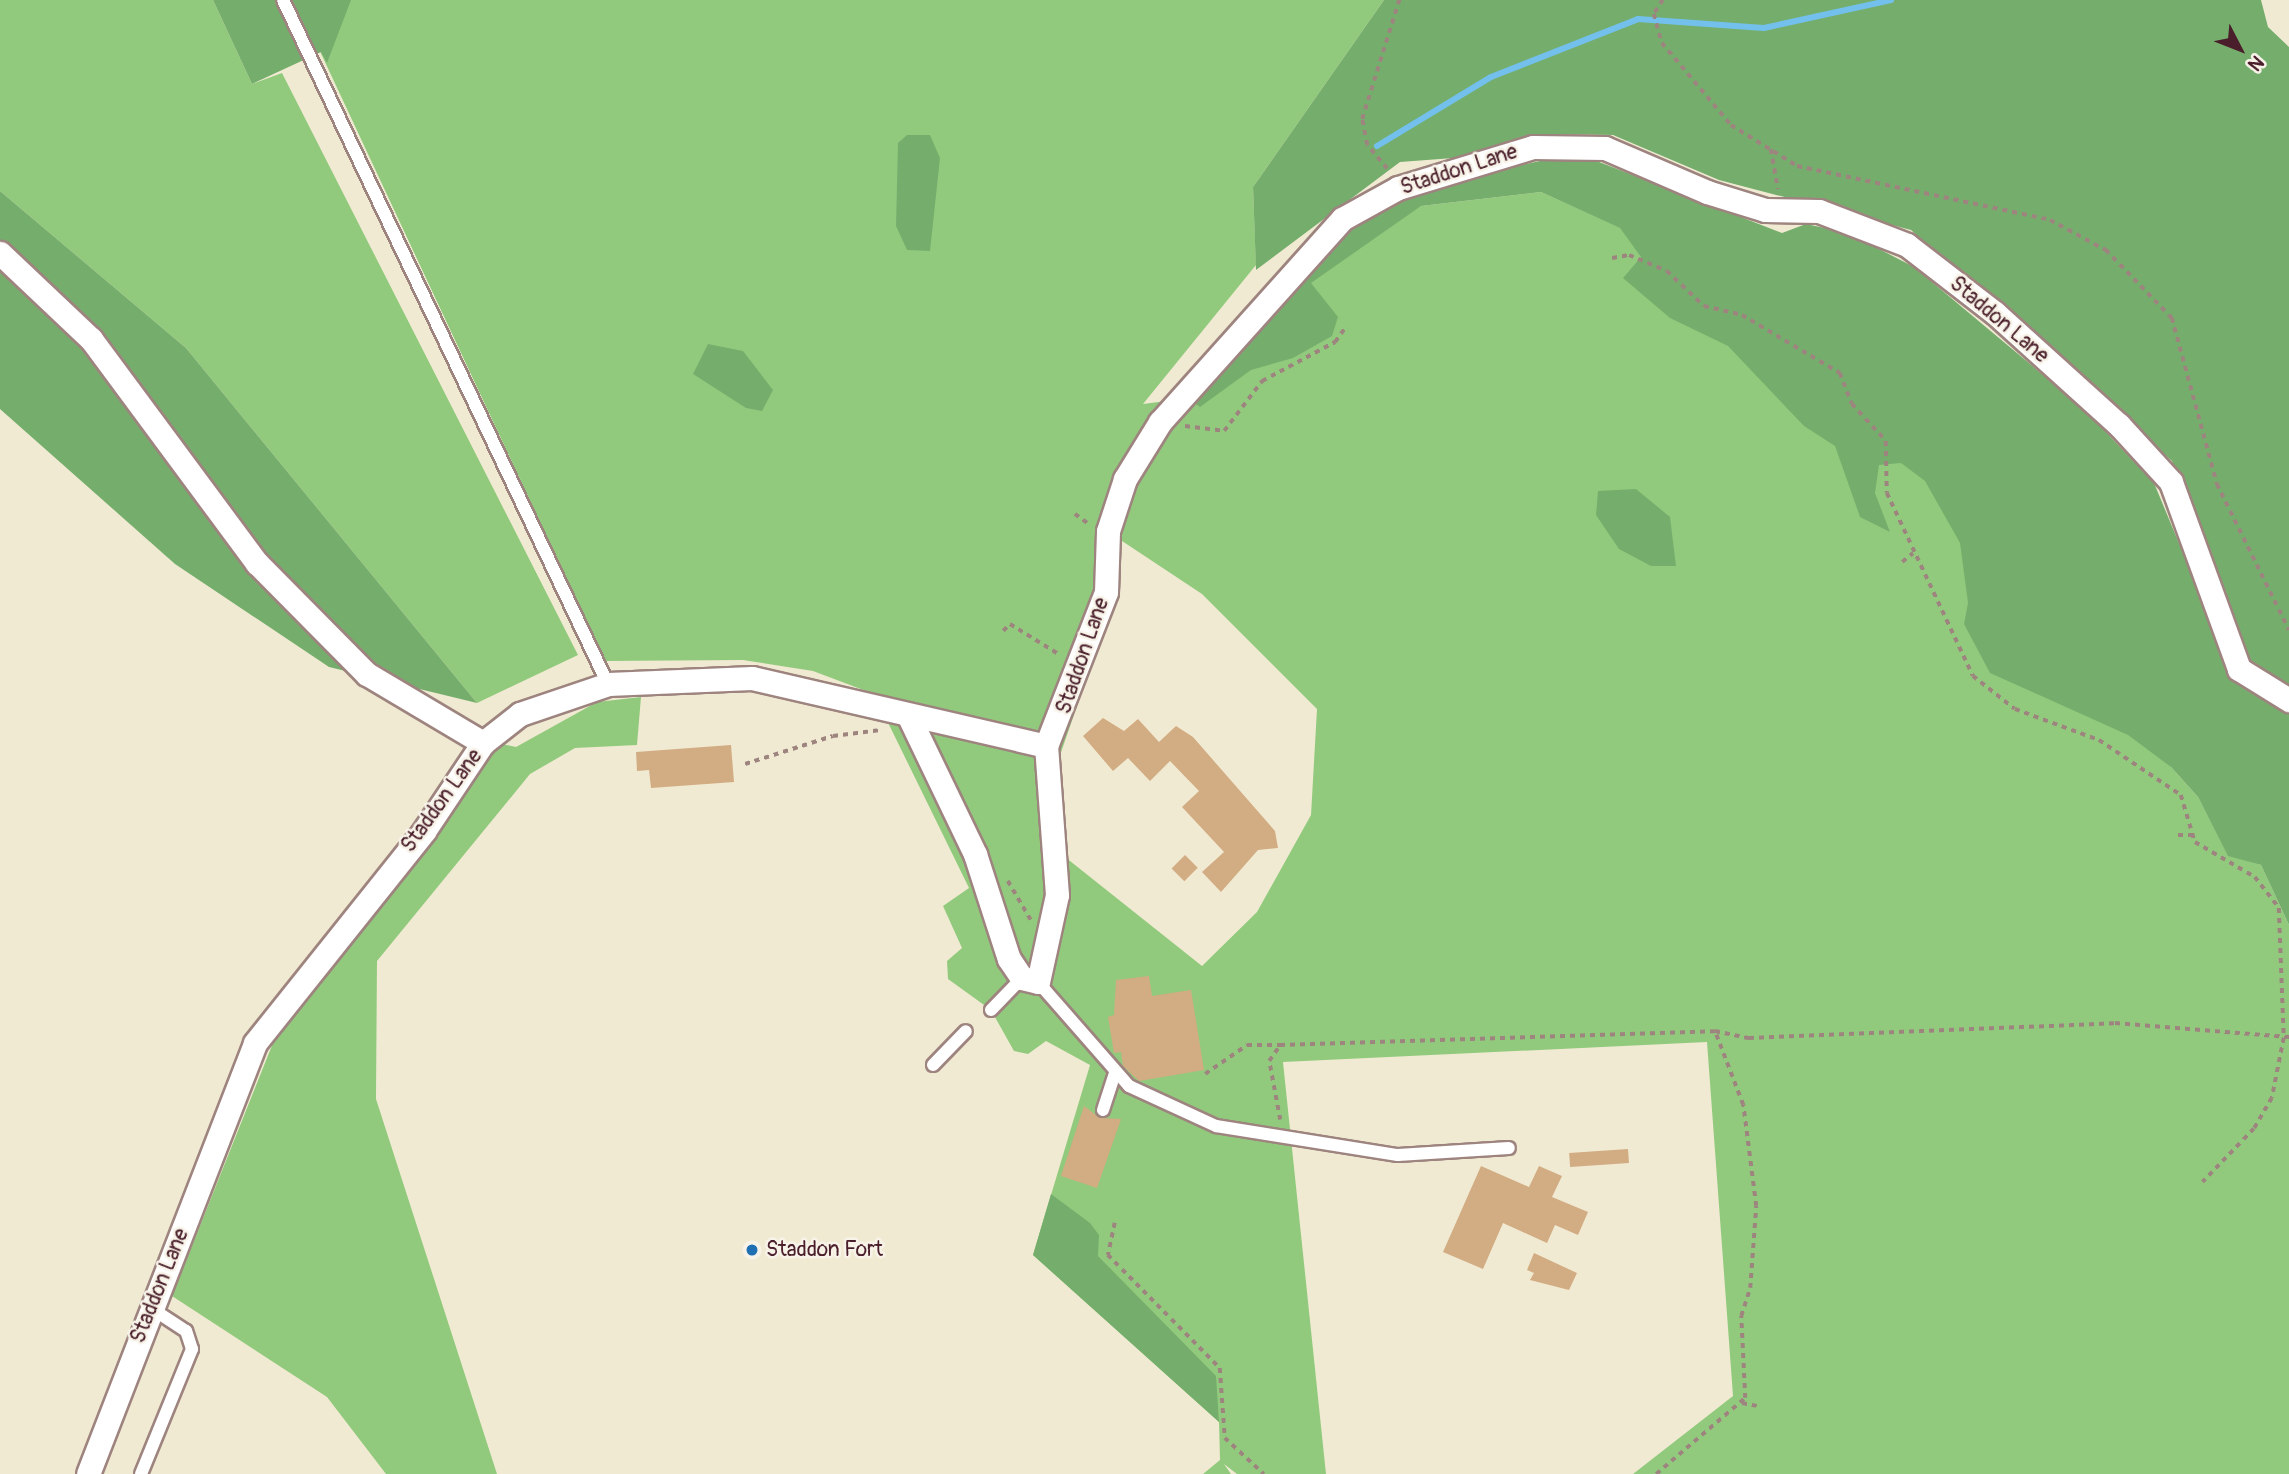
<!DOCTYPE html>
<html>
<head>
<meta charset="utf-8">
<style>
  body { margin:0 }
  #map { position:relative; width:2289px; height:1474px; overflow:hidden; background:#f1ead3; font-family:Pangolin,sans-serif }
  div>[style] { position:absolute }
  .green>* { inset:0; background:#92ca7d }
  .forest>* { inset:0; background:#75ae6c }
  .stream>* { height:6px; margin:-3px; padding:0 3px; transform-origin:3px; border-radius:3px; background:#73c0ed }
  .building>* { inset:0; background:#d2ac82; transform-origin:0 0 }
  .path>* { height:3.5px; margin-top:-1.75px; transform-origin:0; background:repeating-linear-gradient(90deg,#9e847f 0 5px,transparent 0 10px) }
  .roads { filter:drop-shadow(2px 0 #9e847f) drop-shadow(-2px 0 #9e847f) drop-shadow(0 2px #9e847f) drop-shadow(0 -2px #9e847f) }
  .lane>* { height:12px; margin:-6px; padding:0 6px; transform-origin:6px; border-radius:6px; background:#fff }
  .street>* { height:23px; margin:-11.5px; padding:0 11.5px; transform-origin:11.5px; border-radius:11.5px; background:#fff }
  .dots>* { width:19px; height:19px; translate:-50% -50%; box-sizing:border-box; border:4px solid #f7f3e8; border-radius:50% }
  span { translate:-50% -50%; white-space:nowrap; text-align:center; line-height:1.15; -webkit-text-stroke:5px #f7f3e8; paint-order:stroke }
  .street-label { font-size:21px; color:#4a1f2b }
  .poi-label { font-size:21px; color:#4a1f2b }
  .left { translate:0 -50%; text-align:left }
  .north { position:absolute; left:2205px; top:14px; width:70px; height:70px; -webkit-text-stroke:5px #f7f3e8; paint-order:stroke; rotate:132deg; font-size:19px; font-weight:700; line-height:28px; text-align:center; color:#4a1f2b }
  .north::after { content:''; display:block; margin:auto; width:24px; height:32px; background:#4a1f2b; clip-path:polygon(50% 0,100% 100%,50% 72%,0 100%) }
</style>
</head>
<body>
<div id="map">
  <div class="green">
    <div style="clip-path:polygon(0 0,213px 0,252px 84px,282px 73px,578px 655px,477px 703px,186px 348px,0 191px)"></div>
    <div style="clip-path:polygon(evenodd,296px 0,1384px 0,1253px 187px,1256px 265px,1143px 404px,1189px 398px,1294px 272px,1421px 206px,1541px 192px,1621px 228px,2027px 449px,2171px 767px,2198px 797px,2228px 855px,2261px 865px,2289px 925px,2289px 1474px,1633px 1474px,1733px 1396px,1707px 1042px,1283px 1062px,1326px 1474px,1237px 1474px,1224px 1464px,1231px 1474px,1203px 1474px,1220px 1460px,1219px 1422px,1033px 1255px,1090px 1065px,1046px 1041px,1028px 1054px,1014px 1051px,991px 1010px,948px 979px,947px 961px,962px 948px,943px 906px,969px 888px,874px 694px,813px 671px,743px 660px,605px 661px,296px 0,1119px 539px,1202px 594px,1317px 709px,1311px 815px,1257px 912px,1202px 966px,1065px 857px,1056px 767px,1117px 590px,1119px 539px)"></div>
    <div style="clip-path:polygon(641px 697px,637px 745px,575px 748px,530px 774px,377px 961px,376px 1099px,497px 1474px,386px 1474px,327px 1397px,172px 1296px,277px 1033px,347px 950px,497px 743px,516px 747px,597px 702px)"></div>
  </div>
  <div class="forest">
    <div style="clip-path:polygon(213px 0,351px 0,327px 63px,321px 52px,252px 84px)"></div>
    <div style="clip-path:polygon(1384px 0,2261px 0,2268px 27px,2289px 47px,2289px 692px,2246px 664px,2172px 461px,1911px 230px,1719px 180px,1613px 135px,1548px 134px,1467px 157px,1400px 162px,1256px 270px,1253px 187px)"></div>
    <div style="clip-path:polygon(907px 135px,930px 135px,940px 158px,930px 251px,907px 250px,896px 226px,898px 143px)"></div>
    <div style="clip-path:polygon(1594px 160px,1782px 233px,1806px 224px,1848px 233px,1914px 267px,2085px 410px,2154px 483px,2235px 678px,2289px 711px,2289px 925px,2261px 865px,2228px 856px,2198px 797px,2171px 767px,2128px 735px,1990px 673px,1964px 624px,1968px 603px,1960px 543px,1925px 481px,1901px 463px,1879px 465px,1875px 493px,1890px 532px,1860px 517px,1835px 446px,1804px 426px,1728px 346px,1670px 318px,1623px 278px,1641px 257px,1620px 228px,1541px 192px,1421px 206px,1311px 283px,1338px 317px,1332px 336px,1293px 358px,1251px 370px,1200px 407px,1189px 399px,1348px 223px,1405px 191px,1540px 161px)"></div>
    <div style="clip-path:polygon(0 191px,186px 348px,477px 703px,329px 667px,175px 564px,0 409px)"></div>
    <div style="clip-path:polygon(708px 344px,743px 351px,773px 390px,762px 411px,746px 408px,693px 374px)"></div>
    <div style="clip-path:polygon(1636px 489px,1670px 517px,1676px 566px,1651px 566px,1619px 549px,1596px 515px,1598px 491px)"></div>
    <div style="clip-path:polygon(1051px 1194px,1090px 1223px,1099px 1235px,1098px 1256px,1216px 1376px,1219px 1422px,1033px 1255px)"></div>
  </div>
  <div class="stream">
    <div style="left:1377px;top:146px;width:133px;rotate:-31.2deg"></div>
    <div style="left:1491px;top:77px;width:158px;rotate:-21.5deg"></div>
    <div style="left:1638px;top:19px;width:126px;rotate:4.1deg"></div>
    <div style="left:1764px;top:28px;width:130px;rotate:-12.4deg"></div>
  </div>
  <div class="building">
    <div style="clip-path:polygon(1103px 718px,1124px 731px,1138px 719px,1159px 742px,1176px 726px,1193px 737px,1275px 831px,1278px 848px,1258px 850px,1221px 892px,1202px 872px,1224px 852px,1182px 807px,1199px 791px,1170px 761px,1150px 781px,1128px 758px,1113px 771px,1083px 736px)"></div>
    <div style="clip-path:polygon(731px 745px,734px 782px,651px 788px,649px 770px,637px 771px,636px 752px)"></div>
    <div style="left:1185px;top:855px;width:18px;height:19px;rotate:45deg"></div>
    <div style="clip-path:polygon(1149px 976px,1152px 996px,1191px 990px,1204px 1070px,1139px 1081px,1123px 1066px,1121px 1052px,1114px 1053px,1108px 1017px,1114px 1015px,1116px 980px)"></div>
    <div style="clip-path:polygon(1084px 1106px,1100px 1118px,1121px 1119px,1097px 1188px,1061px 1176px)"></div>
    <div style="left:1628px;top:1149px;width:14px;height:59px;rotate:86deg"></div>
    <div style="clip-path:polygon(1481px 1166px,1529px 1187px,1539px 1166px,1562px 1176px,1552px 1197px,1588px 1212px,1578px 1235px,1555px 1225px,1547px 1243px,1503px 1223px,1483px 1269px,1443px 1252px)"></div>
    <div style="clip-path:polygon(1534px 1253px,1577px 1273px,1569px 1290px,1530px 1280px,1534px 1273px,1527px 1270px)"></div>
  </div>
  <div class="path">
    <div style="left:1663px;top:0;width:17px;rotate:123deg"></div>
    <div style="left:1654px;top:14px;width:30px;rotate:75deg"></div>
    <div style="left:1662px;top:43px;width:107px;rotate:49.9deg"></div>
    <div style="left:1731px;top:125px;width:78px;rotate:31.8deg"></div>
    <div style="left:1797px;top:166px;width:259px;rotate:12deg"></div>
    <div style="left:2050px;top:220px;width:64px;rotate:28.2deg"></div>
    <div style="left:2106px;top:250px;width:95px;rotate:45.9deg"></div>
    <div style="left:2172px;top:318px;width:172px;rotate:74.8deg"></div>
    <div style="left:2217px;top:484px;width:163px;rotate:63.7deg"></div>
    <div style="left:1771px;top:149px;width:41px;rotate:80.1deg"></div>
    <div style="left:1387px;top:169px;width:31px;rotate:-130deg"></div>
    <div style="left:1367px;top:145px;width:26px;rotate:-101deg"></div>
    <div style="left:1362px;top:119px;width:125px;rotate:-72.7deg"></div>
    <div style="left:1612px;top:258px;width:17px;rotate:-10deg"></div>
    <div style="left:1629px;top:255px;width:41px;rotate:22.8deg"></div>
    <div style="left:1667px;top:271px;width:51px;rotate:43.4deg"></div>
    <div style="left:1704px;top:306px;width:39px;rotate:13deg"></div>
    <div style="left:1742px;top:315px;width:114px;rotate:30.6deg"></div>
    <div style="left:1840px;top:373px;width:33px;rotate:69deg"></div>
    <div style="left:1852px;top:404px;width:50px;rotate:47.4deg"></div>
    <div style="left:1886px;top:441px;width:52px;rotate:88.9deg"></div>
    <div style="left:1887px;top:493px;width:202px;rotate:64.8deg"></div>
    <div style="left:1973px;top:676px;width:53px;rotate:38.2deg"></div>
    <div style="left:2015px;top:709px;width:90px;rotate:20.3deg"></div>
    <div style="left:2099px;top:740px;width:99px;rotate:33.9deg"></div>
    <div style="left:2181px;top:795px;width:49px;rotate:73.4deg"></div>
    <div style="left:2195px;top:842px;width:69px;rotate:30.3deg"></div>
    <div style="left:2255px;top:877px;width:39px;rotate:52deg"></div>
    <div style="left:2279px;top:908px;width:130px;rotate:87.8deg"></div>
    <div style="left:2284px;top:1038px;width:61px;rotate:101.3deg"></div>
    <div style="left:2272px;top:1098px;width:36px;rotate:120deg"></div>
    <div style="left:2254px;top:1129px;width:74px;rotate:133.9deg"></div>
    <div style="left:1185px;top:426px;width:39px;rotate:7deg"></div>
    <div style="left:1224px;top:431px;width:63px;rotate:-52.8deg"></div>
    <div style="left:1262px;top:381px;width:83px;rotate:-28.1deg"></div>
    <div style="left:1335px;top:342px;width:16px;rotate:-55deg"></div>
    <div style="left:1075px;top:514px;width:17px;rotate:36deg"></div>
    <div style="left:1902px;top:562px;width:14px;rotate:-39deg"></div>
    <div style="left:1003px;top:631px;width:10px;rotate:-45deg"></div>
    <div style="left:1010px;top:624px;width:59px;rotate:31.8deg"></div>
    <div style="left:745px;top:764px;width:92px;rotate:-17.7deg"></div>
    <div style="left:833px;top:736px;width:48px;rotate:-7.1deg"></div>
    <div style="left:2178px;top:835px;width:15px"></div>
    <div style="left:1008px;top:881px;width:45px;rotate:59.5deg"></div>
    <div style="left:1205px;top:1074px;width:51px;rotate:-34.6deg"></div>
    <div style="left:1247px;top:1045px;width:33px"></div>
    <div style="left:1280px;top:1120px;width:60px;rotate:-100.6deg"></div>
    <div style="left:1269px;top:1061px;width:19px;rotate:-55deg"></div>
    <div style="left:1280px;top:1045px;width:435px;rotate:-1.8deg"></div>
    <div style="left:1715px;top:1031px;width:35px;rotate:12deg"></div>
    <div style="left:1749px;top:1038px;width:366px;rotate:-2.3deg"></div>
    <div style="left:2115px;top:1023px;width:175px;rotate:4.6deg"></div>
    <div style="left:1115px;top:1223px;width:33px;rotate:102deg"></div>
    <div style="left:1108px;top:1255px;width:159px;rotate:45.3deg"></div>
    <div style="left:1220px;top:1368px;width:70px;rotate:85.9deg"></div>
    <div style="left:1225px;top:1438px;width:53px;rotate:42.7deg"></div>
    <div style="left:1742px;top:1403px;width:15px;rotate:11deg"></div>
    <div style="left:1656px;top:1474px;width:117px;rotate:-40.5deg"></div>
    <div style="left:1745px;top:1398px;width:82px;rotate:-92.8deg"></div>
    <div style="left:1741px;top:1316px;width:29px;rotate:-72deg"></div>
    <div style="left:1750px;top:1288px;width:82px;rotate:-85.8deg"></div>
    <div style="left:1756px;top:1206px;width:102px;rotate:-97.3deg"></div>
    <div style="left:1743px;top:1105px;width:78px;rotate:-111deg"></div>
  </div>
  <div class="roads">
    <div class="lane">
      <div style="left:283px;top:0;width:757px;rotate:64.59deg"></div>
      <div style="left:1038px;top:982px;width:138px;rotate:48.8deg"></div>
      <div style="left:1129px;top:1086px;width:96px;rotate:24.7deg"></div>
      <div style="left:1216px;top:1126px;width:184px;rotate:9.1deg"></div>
      <div style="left:1398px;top:1155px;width:111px;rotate:-3.6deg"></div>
      <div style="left:991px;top:1010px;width:45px;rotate:-45.9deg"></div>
      <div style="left:933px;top:1065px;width:47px;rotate:-45.9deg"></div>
      <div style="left:1103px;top:1110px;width:39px;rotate:-72deg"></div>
      <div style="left:141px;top:1474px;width:135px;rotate:-67.8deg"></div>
      <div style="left:192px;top:1349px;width:19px;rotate:-108deg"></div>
      <div style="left:186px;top:1331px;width:42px;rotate:-146.7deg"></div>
    </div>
    <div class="street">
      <div style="left:0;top:253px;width:125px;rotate:43.4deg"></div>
      <div style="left:91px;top:339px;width:279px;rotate:53.5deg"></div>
      <div style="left:257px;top:563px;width:156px;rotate:45.3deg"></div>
      <div style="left:367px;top:674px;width:135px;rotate:30.7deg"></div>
      <div style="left:910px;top:719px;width:150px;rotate:64.3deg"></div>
      <div style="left:975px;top:854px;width:110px;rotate:72.1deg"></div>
      <div style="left:1009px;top:959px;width:23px;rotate:56deg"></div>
      <div style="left:1022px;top:978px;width:16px;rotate:14deg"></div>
      <div style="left:1038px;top:982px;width:89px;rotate:-77.7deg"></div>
      <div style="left:1057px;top:895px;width:149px;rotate:-94.2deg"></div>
      <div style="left:88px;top:1474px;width:462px;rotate:-68.8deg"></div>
      <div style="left:255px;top:1043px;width:271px;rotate:-51.4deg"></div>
      <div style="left:424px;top:831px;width:106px;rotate:-56.2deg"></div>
      <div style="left:483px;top:743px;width:47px;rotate:-38.1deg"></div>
      <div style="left:520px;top:714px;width:93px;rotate:-18.8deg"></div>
      <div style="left:608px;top:684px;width:144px;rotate:-2.4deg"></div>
      <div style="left:752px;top:678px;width:302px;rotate:13deg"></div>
      <div style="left:1046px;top:746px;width:165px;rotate:-68.7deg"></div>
      <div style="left:1106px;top:592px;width:61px;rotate:-88.1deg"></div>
      <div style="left:1108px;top:531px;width:55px;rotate:-71.9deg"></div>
      <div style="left:1125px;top:479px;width:67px;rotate:-58.4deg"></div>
      <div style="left:1160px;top:422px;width:273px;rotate:-48.1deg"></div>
      <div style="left:1342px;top:219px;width:64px;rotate:-29deg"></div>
      <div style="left:1398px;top:188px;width:141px;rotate:-16.9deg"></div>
      <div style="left:1533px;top:147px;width:72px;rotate:0.8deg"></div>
      <div style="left:1605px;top:148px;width:111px;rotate:23.3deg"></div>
      <div style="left:1707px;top:192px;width:61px;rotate:17.2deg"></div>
      <div style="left:1765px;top:210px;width:54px;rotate:1.1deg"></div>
      <div style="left:1819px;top:211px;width:94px;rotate:21.1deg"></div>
      <div style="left:1907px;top:245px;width:111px;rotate:37.7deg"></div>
      <div style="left:1995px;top:313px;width:167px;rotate:42.1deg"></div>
      <div style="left:2119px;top:425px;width:77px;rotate:47.6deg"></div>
      <div style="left:2171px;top:482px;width:199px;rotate:70deg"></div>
      <div style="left:2239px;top:669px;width:59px;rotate:31.8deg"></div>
    </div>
  </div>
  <div class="dots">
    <div style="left:752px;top:1250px;background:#1f6fb2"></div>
  </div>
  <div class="street-label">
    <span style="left:1459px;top:170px;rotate:-18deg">Staddon Lane</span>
    <span style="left:1999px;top:320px;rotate:40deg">Staddon Lane</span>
    <span style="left:1083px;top:656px;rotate:-71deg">Staddon Lane</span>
    <span style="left:442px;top:801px;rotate:-54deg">Staddon Lane</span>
    <span style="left:160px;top:1286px;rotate:-68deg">Staddon Lane</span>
  </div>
  <div class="poi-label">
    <span class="left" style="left:766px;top:1250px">Staddon Fort</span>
  </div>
  <div class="north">N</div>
</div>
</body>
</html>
